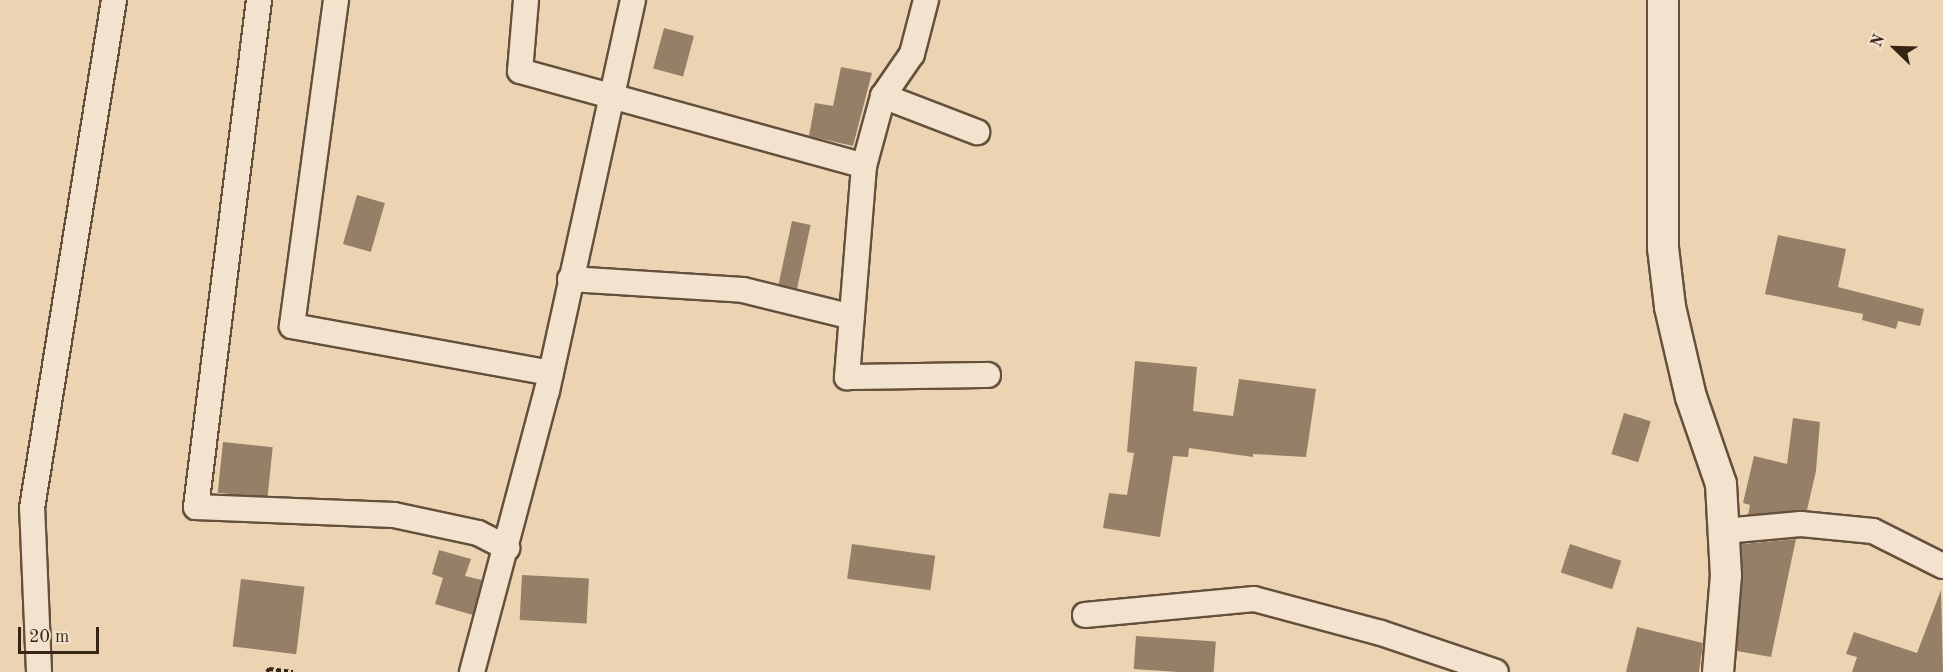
<!DOCTYPE html>
<html>
<head>
<meta charset="utf-8">
<style>
  body { margin:0 }
  #map { position:relative; width:1943px; height:672px; overflow:hidden; background:#ecd4b3; font-family:"Old Standard TT",serif }
  div>[style] { position:absolute }
  .building>* { inset:0; background:#958067; transform-origin:0 0 }
  .path>* { height:4px; margin-top:-2px; transform-origin:0; background:repeating-linear-gradient(90deg,#362415 0 4.5px,transparent 0 7.5px) }
  .roads { filter:drop-shadow(2px 0 #64503c) drop-shadow(-2px 0 #64503c) drop-shadow(0 2px #64503c) drop-shadow(0 -2px #64503c) }
  .minor>* { height:24px; margin:-12px; padding:0 12px; transform-origin:12px; border-radius:12px; background:#f3e3ce }
  .tertiary>* { height:30px; margin:-15px; padding:0 15px; transform-origin:15px; border-radius:15px; background:#f3e3ce }
  span { translate:-50% -50%; white-space:nowrap; text-align:center; line-height:1.15; -webkit-text-stroke:5px #f3e3ce; paint-order:stroke }
  .north { position:absolute; left:1865px; top:18px; width:60px; height:60px; -webkit-text-stroke:4px #f3e3ce; paint-order:stroke; rotate:293deg; font-size:16px; font-weight:700; line-height:24px; text-align:center; color:#362415 }
  .north::after { content:''; display:block; margin:auto; width:21px; height:27px; background:#362415; clip-path:polygon(50% 0,100% 100%,50% 72%,0 100%) }
  .scale { position:absolute; left:18px; top:627px; width:81px; height:27px; box-sizing:border-box; border:3px solid #362415; border-top:0; padding-left:8px; font-size:18px; line-height:21px; white-space:nowrap; color:#362415; -webkit-text-stroke:4px #f3e3ce; paint-order:stroke }
</style>
</head>
<body>
<div id="map">
  <div class="building">
    <div style="left:664px;top:28px;width:31px;height:42px;rotate:15deg"></div>
    <div style="clip-path:polygon(841px 67px,872px 73px,853px 146px,809px 136px,815px 103px,833px 106px)"></div>
    <div style="left:357px;top:195px;width:29px;height:51px;rotate:16deg"></div>
    <div style="left:792px;top:221px;width:19px;height:65px;rotate:12deg"></div>
    <div style="clip-path:polygon(1778px 235px,1846px 249px,1838px 287px,1924px 309px,1920px 326px,1898px 321px,1896px 329px,1862px 320px,1863px 314px,1765px 294px)"></div>
    <div style="clip-path:polygon(1135px 361px,1197px 367px,1193px 411px,1233px 416px,1239px 379px,1316px 389px,1306px 457px,1253px 454px,1253px 457px,1189px 448px,1188px 457px,1173px 456px,1160px 537px,1103px 528px,1109px 493px,1127px 495px,1134px 453px,1127px 452px)"></div>
    <div style="left:1624px;top:413px;width:28px;height:43px;rotate:17deg"></div>
    <div style="clip-path:polygon(1793px 418px,1820px 422px,1816px 471px,1807px 510px,1748px 515px,1750px 505px,1743px 503px,1754px 456px,1787px 464px)"></div>
    <div style="left:223px;top:442px;width:50px;height:51px;rotate:6deg"></div>
    <div style="clip-path:polygon(1796px 539px,1771px 657px,1737px 651px,1742px 544px)"></div>
    <div style="left:852px;top:544px;width:84px;height:35px;rotate:8deg"></div>
    <div style="left:1570px;top:544px;width:54px;height:30px;rotate:18deg"></div>
    <div style="clip-path:polygon(439px 550px,471px 559px,465px 576px,482px 580px,473px 615px,435px 604px,443px 578px,432px 574px)"></div>
    <div style="left:522px;top:575px;width:67px;height:45px;rotate:3deg"></div>
    <div style="left:241px;top:579px;width:64px;height:68px;rotate:7deg"></div>
    <div style="clip-path:polygon(1941px 590px,1943px 672px,1852px 672px,1857px 657px,1846px 654px,1854px 632px,1917px 653px)"></div>
    <div style="clip-path:polygon(1637px 627px,1703px 643px,1699px 672px,1626px 672px)"></div>
    <div style="left:1136px;top:636px;width:80px;height:33px;rotate:4deg"></div>
  </div>
  <div class="path">
    <div style="left:267px;top:672px;width:4px;rotate:-56deg"></div>
    <div style="left:269px;top:669px;width:24px;rotate:7deg"></div>
  </div>
  <div class="roads">
    <div class="minor">
      <div style="left:259px;top:0;width:511px;rotate:97.08deg"></div>
      <div style="left:196px;top:507px;width:198px;rotate:2.3deg"></div>
      <div style="left:394px;top:515px;width:86px;rotate:12.1deg"></div>
      <div style="left:478px;top:533px;width:33px;rotate:27deg"></div>
      <div style="left:336px;top:0;width:329px;rotate:97.7deg"></div>
      <div style="left:292px;top:326px;width:263px;rotate:10.3deg"></div>
      <div style="left:526px;top:0;width:71px;rotate:94.8deg"></div>
      <div style="left:520px;top:71px;width:357px;rotate:15.4deg"></div>
      <div style="left:864px;top:166px;width:73px;rotate:-74.8deg"></div>
      <div style="left:883px;top:96px;width:101px;rotate:21deg"></div>
      <div style="left:883px;top:96px;width:51px;rotate:-55.4deg"></div>
      <div style="left:912px;top:54px;width:56px;rotate:-75.5deg"></div>
      <div style="left:864px;top:166px;width:212px;rotate:94.6deg"></div>
      <div style="left:847px;top:377px;width:141px;rotate:-0.8deg"></div>
      <div style="left:570px;top:279px;width:173px;rotate:3.6deg"></div>
      <div style="left:743px;top:290px;width:112px;rotate:13.9deg"></div>
      <div style="left:1724px;top:531px;width:77px;rotate:-5.2deg"></div>
      <div style="left:1801px;top:524px;width:72px;rotate:5.6deg"></div>
      <div style="left:1873px;top:531px;width:78px;rotate:26.6deg"></div>
      <div style="left:1085px;top:615px;width:170px;rotate:-5.4deg"></div>
      <div style="left:1254px;top:599px;width:131px;rotate:15deg"></div>
      <div style="left:1381px;top:633px;width:121px;rotate:18.7deg"></div>
      <div style="left:39px;top:672px;width:164px;rotate:-92.4deg"></div>
      <div style="left:32px;top:508px;width:515px;rotate:-80.83deg"></div>
      <div style="left:472px;top:672px;width:291px;rotate:-75.1deg"></div>
      <div style="left:547px;top:391px;width:400px;rotate:-77.6deg"></div>
    </div>
    <div class="tertiary">
      <div style="left:1663px;top:0;width:248px;rotate:90deg"></div>
      <div style="left:1663px;top:248px;width:59px;rotate:83.2deg"></div>
      <div style="left:1670px;top:307px;width:92px;rotate:76.9deg"></div>
      <div style="left:1691px;top:397px;width:92px;rotate:71deg"></div>
      <div style="left:1721px;top:484px;width:91px;rotate:86.9deg"></div>
      <div style="left:1726px;top:575px;width:97px;rotate:94.7deg"></div>
    </div>
  </div>
  <div class="north">N</div>
  <div class="scale">20 m</div>
</div>
</body>
</html>
